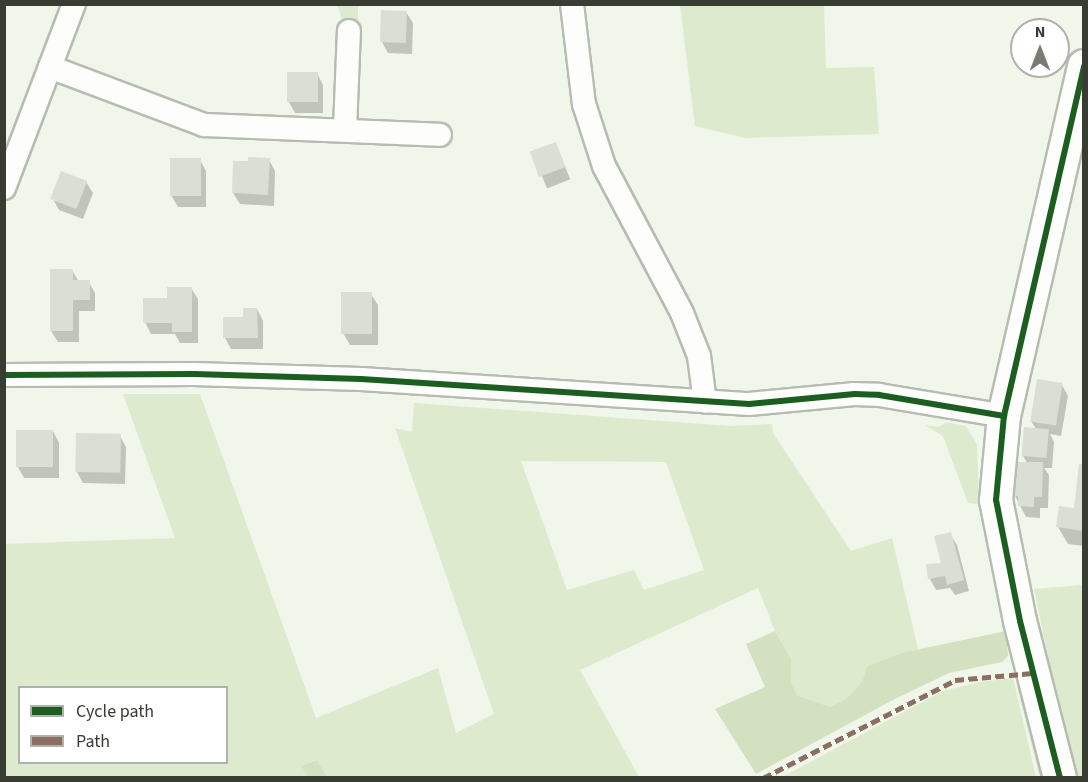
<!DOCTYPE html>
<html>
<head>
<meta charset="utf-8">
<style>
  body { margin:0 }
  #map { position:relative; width:1088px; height:782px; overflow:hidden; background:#f0f6ea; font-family:"Source Sans 3",sans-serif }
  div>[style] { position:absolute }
  .green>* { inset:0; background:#ddeacd; transform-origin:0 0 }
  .forest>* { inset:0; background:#d3e1c1 }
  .shadow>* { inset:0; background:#0003; transform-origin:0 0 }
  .building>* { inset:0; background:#dadfd5; transform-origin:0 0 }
  .roads { filter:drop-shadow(2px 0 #b7bcb2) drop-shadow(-2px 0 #b7bcb2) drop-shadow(0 2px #b7bcb2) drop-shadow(0 -2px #b7bcb2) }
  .street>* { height:22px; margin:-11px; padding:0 11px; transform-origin:11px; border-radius:11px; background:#fdfefc }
  .secondary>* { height:32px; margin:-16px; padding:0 16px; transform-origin:16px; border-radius:16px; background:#fdfefc }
  .quiet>* { height:4.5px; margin-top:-2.25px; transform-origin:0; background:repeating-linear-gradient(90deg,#8d6e63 0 9px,transparent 0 13.5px) }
  .cycleway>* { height:6px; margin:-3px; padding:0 3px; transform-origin:3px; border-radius:3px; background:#1b5e20 }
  span { translate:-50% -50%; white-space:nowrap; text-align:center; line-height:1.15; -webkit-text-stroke:6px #fff; paint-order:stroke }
  .frame { position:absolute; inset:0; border:6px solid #383c32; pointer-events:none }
  .legend { position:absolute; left:18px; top:686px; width:210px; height:78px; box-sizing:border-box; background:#fff; border:2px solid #afb1ad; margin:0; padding:8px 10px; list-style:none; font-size:18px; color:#383c32 }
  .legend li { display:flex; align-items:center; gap:12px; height:30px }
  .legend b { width:30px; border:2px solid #afb1ad }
  .north { position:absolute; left:1010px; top:18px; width:60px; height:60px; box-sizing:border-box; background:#fff; border:2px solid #afb1ad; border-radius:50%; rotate:0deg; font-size:16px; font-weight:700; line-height:24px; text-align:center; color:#383c32 }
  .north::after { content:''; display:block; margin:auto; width:21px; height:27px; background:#787d72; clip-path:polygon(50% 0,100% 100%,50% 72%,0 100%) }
</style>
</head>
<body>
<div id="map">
  <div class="green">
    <div style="clip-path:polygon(337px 5px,358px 5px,358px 24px,343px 22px)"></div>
    <div style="clip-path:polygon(680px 5px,824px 5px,826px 68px,874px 67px,879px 134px,745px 138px,695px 126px)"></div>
    <div style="clip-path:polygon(evenodd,123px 394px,200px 394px,316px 718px,438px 668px,456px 733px,494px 714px,395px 428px,412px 432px,414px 403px,730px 426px,772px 424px,773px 433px,851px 551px,892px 538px,918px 649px,867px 666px,862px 682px,846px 699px,830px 707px,797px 695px,791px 682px,791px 659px,775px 631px,758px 588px,580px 670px,639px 777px,327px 777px,316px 760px,301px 766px,308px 777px,5px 777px,4px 544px,175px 538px,123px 394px,521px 461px,666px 462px,704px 570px,644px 590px,634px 570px,567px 590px,521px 461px,123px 394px,20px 688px,226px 688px,226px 762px,20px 762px,20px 688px)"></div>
    <div style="clip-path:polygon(946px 422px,966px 426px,977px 444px,979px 504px,968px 503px,943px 436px,925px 425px,939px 427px)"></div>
    <div style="clip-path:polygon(1083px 585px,1083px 777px,1073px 777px,1034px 589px)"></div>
    <div style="clip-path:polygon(1013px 678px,1036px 777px,782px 777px,943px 691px,980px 682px)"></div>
    <div style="left:1022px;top:686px;width:94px;height:5px;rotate:76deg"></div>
  </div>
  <div class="forest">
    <div style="clip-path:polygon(775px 631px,791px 659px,791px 682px,797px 695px,830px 707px,846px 699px,862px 682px,867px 666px,906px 652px,1006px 631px,1008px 656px,1002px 662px,949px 673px,891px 701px,756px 774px,715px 709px,765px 687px,746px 644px)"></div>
    <div style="clip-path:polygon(317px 760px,327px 777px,308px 777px,301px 766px)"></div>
  </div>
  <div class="shadow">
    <div style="clip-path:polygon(406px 12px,413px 23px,412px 54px,388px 53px,382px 42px)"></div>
    <div style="clip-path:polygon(317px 73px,323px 85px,323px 113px,295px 113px,289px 102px)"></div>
    <div style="left:556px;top:144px;width:38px;height:25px;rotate:68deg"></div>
    <div style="clip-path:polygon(200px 160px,206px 171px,206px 207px,178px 207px,171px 195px)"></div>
    <div style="clip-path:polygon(269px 160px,275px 171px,274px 206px,240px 204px,233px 193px)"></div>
    <div style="clip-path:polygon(86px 182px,93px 193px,83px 219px,59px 210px,53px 199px)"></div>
    <div style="clip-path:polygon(72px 270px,79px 282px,89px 282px,95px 293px,95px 311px,79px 311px,79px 342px,58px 342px,51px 331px)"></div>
    <div style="clip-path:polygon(191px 288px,198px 299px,198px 343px,180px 343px,175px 334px,151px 334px,145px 322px)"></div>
    <div style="clip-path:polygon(371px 294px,378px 305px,378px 345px,350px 345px,343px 333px)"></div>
    <div style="clip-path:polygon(257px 309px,263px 321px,263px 349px,231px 349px,225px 338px)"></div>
    <div style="clip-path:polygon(1062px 385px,1068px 396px,1061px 436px,1050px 434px,1054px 442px,1052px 468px,1044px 468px,1049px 475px,1048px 508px,1040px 508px,1040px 518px,1026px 517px,1015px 496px,1016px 463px,1028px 464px,1023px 456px,1036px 429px,1031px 421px)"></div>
    <div style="clip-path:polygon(18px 431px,53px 431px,59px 443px,59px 478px,24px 478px,18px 467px)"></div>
    <div style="clip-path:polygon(120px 436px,126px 447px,125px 484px,83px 483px,77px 472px)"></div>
    <div style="clip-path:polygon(1084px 466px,1084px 546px,1068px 544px,1058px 527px,1075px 509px)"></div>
    <div style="clip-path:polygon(950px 534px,957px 545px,969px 591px,955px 595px,950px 588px,936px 590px,930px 579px,943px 565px)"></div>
  </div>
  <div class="building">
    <div style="left:381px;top:10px;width:26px;height:32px;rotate:2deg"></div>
    <div style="left:287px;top:72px;width:31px;height:30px"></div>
    <div style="left:556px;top:142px;width:27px;height:28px;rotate:70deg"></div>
    <div style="clip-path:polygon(248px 157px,270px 158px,268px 195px,232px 193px,233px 161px,248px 161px)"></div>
    <div style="left:170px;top:158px;width:31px;height:38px"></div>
    <div style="left:61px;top:171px;width:28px;height:30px;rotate:21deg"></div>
    <div style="clip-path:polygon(50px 269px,73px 269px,73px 280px,90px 280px,90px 300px,73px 300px,73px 331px,50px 331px)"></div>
    <div style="clip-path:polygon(167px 287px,192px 287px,192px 332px,172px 332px,172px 323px,143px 323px,143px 298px,167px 298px)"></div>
    <div style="left:341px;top:292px;width:31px;height:42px"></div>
    <div style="clip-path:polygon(243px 308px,257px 308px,258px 338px,223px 338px,223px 317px,243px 317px)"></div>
    <div style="left:1037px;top:379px;width:26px;height:43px;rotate:9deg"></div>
    <div style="left:1024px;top:427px;width:25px;height:29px;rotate:5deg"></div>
    <div style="left:16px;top:430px;width:37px;height:37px"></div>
    <div style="left:76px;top:433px;width:45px;height:39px;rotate:1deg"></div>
    <div style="clip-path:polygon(1014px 462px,1043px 462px,1042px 497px,1034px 497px,1034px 507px,1018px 506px,1018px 496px,1013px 496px)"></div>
    <div style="clip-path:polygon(1079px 464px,1084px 464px,1084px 531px,1056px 527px,1059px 506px,1074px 508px)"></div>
    <div style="clip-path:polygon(951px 532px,964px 580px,947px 585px,945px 576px,928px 579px,926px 564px,941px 563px,934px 536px)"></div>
  </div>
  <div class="roads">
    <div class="street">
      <div style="left:572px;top:4px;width:101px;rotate:83.2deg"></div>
      <div style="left:584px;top:104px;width:65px;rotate:72.1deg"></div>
      <div style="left:604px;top:166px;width:166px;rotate:62deg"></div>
      <div style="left:682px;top:313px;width:46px;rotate:68.4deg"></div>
      <div style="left:699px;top:356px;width:46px;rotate:82.6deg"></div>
      <div style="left:50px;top:67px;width:165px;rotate:20.6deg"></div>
      <div style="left:204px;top:125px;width:236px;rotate:2.4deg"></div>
      <div style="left:345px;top:129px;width:98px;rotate:-87.7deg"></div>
      <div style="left:4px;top:188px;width:197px;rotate:-69.2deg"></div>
      <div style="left:4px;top:375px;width:190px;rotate:-0.3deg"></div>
      <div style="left:194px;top:374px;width:167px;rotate:1.7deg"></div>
      <div style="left:361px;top:379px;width:389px;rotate:3.7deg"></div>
      <div style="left:749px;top:404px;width:106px;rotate:-5.4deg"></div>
      <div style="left:855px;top:394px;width:24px;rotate:2deg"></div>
      <div style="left:879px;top:395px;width:127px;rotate:9.5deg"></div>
    </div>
    <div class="secondary">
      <div style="left:1060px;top:778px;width:162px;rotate:-104.3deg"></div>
      <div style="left:1020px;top:621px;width:123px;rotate:-101.2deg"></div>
      <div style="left:996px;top:500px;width:84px;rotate:-84.6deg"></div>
      <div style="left:1004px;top:416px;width:359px;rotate:-77.1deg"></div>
    </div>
  </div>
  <div class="quiet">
    <div style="left:763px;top:778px;width:216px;rotate:-27deg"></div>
    <div style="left:955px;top:680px;width:78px;rotate:-5.1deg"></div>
  </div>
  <div class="cycleway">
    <div style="left:4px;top:375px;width:190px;rotate:-0.3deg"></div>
    <div style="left:194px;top:374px;width:167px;rotate:1.7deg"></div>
    <div style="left:361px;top:379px;width:389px;rotate:3.7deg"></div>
    <div style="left:749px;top:404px;width:106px;rotate:-5.4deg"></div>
    <div style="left:855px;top:394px;width:24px;rotate:2deg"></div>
    <div style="left:879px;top:395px;width:127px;rotate:9.5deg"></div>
    <div style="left:1060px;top:778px;width:162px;rotate:-104.3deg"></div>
    <div style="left:1020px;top:621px;width:123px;rotate:-101.2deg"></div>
    <div style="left:996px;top:500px;width:84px;rotate:-84.6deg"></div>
    <div style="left:1004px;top:416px;width:359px;rotate:-77.1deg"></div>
  </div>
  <div class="frame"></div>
  <ul class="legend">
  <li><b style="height:8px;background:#1b5e20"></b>Cycle path</li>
  <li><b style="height:8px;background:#8d6e63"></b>Path</li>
  </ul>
  <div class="north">N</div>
</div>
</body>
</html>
